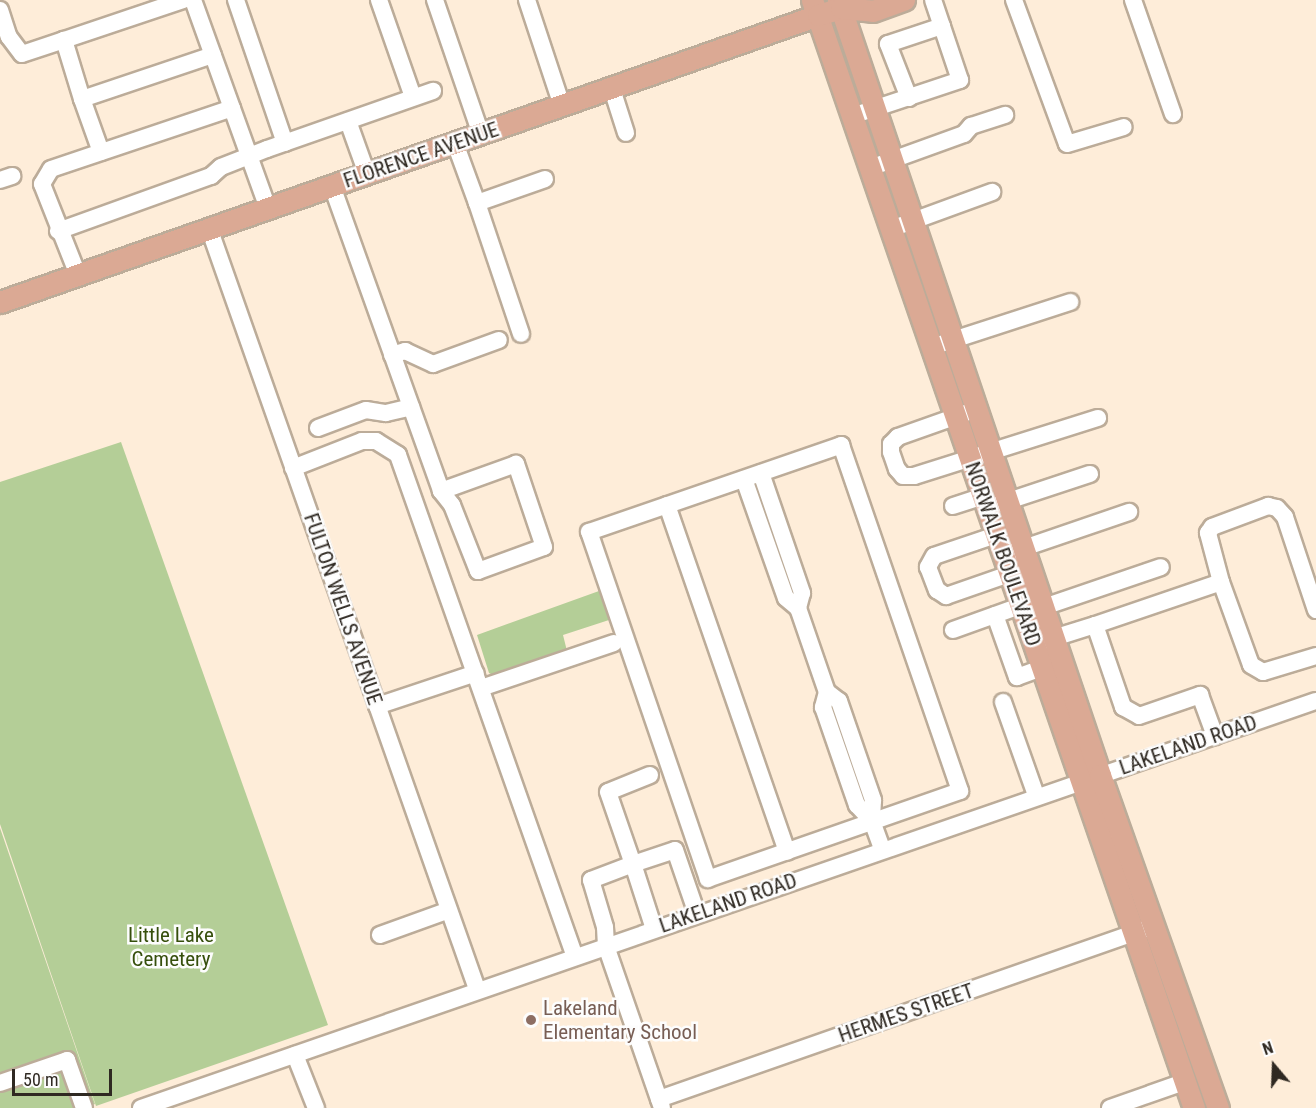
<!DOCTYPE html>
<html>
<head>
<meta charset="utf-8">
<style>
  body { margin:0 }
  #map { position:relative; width:1316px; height:1108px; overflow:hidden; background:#feedd9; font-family:"Roboto Condensed",sans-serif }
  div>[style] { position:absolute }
  .green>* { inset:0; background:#b4ce97 }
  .roads { filter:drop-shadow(2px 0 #bcac99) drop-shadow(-2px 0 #bcac99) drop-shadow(0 2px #bcac99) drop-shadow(0 -2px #bcac99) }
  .minor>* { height:16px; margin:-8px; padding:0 8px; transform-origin:8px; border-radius:8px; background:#fff }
  .major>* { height:21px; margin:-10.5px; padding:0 10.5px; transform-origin:10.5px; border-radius:10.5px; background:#dba994 }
  .dots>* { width:16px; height:16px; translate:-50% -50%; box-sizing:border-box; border:3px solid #fdfdfd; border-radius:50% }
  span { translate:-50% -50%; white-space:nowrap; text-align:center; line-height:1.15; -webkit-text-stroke:5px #fdfdfd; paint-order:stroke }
  .street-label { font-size:21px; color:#2f2922 }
  .park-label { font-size:21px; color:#364f0c }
  .education-label { font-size:21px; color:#785e54 }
  .left { translate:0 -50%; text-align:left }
  .north { position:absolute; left:1244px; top:1036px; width:60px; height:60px; -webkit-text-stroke:4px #fdfdfd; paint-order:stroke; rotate:341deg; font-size:16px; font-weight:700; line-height:24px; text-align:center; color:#2f2922 }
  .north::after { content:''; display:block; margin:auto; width:21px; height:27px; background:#2f2922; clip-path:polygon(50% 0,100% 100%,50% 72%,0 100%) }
  .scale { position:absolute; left:12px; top:1069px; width:100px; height:27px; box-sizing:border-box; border:3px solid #2f2922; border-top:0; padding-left:8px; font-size:18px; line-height:21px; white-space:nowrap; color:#2f2922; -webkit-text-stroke:4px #fdfdfd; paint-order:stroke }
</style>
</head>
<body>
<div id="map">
  <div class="green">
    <div style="clip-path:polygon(121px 442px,328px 1025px,96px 1106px,0 824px,0 482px)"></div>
    <div style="clip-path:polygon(599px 591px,609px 620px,563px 635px,567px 651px,495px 676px,489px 673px,477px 635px)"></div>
    <div style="clip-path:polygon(0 828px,95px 1104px,84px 1108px,0 1108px)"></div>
  </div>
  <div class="roads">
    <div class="minor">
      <div style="left:193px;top:0;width:221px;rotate:70.2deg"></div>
      <div style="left:236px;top:0;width:151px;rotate:71.1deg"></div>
      <div style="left:379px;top:0;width:103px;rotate:70.7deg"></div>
      <div style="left:435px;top:0;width:142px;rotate:71.1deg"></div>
      <div style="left:527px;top:0;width:112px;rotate:71.7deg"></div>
      <div style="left:1014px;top:0;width:153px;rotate:69.8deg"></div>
      <div style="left:1067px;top:144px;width:59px;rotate:-16.6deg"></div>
      <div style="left:1133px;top:0;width:121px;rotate:70.7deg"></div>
      <div style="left:0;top:10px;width:28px;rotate:72deg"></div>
      <div style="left:9px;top:37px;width:21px;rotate:53deg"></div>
      <div style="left:22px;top:54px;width:44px;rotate:-18.4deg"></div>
      <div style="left:612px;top:89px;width:46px;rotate:72.3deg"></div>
      <div style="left:909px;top:98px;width:58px;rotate:-111.3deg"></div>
      <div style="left:888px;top:44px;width:57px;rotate:-18.4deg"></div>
      <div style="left:82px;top:99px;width:62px;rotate:-107deg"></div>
      <div style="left:64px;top:40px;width:126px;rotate:-18.6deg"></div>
      <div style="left:852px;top:116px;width:114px;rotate:-18.4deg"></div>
      <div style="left:960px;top:80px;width:84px;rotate:-108.6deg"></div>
      <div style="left:348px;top:121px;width:56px;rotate:70.3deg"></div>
      <div style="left:455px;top:143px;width:64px;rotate:69.9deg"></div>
      <div style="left:477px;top:203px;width:72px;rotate:-19.4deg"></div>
      <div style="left:101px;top:152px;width:56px;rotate:-109.7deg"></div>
      <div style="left:82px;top:99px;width:138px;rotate:-18.6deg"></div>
      <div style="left:870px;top:168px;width:100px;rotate:-19.9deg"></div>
      <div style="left:964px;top:134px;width:11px;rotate:-49deg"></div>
      <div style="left:971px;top:126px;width:36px;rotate:-18deg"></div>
      <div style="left:0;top:180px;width:13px;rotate:-18deg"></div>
      <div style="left:332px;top:186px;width:324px;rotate:70.3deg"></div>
      <div style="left:441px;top:491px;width:18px;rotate:52deg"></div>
      <div style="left:452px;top:505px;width:71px;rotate:68.5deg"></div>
      <div style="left:478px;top:571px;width:70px;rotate:-20deg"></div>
      <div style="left:544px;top:547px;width:88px;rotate:-108.6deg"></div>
      <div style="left:516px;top:464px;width:80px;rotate:160.2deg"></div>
      <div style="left:477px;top:203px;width:138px;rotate:71.4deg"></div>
      <div style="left:209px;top:228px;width:807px;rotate:70.6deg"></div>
      <div style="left:891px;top:229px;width:108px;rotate:-20.1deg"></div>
      <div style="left:58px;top:231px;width:163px;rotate:-19.8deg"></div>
      <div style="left:211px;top:176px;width:13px;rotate:-42deg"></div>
      <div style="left:221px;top:167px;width:49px;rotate:-21.4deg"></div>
      <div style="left:267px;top:149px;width:176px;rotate:-19.3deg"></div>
      <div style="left:78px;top:275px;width:98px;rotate:-111.6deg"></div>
      <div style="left:42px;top:184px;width:17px;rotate:-59deg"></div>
      <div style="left:51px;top:169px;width:191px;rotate:-18.6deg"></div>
      <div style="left:941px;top:344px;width:136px;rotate:-18deg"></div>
      <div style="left:392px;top:355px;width:14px;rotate:-17deg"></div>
      <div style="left:405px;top:351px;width:31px;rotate:25deg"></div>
      <div style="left:433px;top:364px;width:70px;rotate:-20deg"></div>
      <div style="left:977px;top:409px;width:84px;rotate:160.5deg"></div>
      <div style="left:898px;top:437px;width:10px;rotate:135deg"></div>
      <div style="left:891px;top:444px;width:8px;rotate:90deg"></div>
      <div style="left:891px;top:452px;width:18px;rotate:71deg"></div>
      <div style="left:897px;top:469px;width:9px;rotate:49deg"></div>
      <div style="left:903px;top:476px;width:11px"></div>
      <div style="left:914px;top:476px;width:193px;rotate:-17.5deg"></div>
      <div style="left:318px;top:428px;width:51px;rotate:-20.6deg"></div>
      <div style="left:366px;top:410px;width:20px;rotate:9deg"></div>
      <div style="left:386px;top:413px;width:26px;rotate:-13deg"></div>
      <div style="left:841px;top:445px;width:366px;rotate:71deg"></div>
      <div style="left:960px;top:791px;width:267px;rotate:160.8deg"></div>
      <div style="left:708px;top:879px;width:367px;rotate:-108.9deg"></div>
      <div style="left:589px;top:532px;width:267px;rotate:-19deg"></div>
      <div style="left:293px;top:468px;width:74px;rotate:-21.4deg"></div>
      <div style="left:362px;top:441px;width:14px"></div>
      <div style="left:376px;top:441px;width:26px;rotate:32deg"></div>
      <div style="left:398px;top:455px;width:532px;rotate:70.58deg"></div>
      <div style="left:761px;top:473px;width:127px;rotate:71.1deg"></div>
      <div style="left:802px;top:593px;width:16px;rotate:105deg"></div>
      <div style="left:798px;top:608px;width:89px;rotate:71deg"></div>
      <div style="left:827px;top:692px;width:16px;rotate:105deg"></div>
      <div style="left:823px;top:707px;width:104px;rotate:70.9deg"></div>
      <div style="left:857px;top:805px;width:22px;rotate:47deg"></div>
      <div style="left:744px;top:479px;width:126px;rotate:70.6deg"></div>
      <div style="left:786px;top:598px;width:16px;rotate:40deg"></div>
      <div style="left:667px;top:505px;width:367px;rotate:70.9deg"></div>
      <div style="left:996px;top:505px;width:99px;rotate:-18.3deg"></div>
      <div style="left:953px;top:506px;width:32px;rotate:-18deg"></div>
      <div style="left:996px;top:535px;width:65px;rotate:161.3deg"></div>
      <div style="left:934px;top:556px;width:13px;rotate:119deg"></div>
      <div style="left:928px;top:567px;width:25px;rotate:69deg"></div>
      <div style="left:937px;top:590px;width:11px;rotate:34deg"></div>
      <div style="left:946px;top:596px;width:67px;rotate:-19.2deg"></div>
      <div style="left:1012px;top:552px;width:124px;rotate:-18.9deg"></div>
      <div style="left:1221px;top:582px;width:51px;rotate:-104.9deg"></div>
      <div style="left:1208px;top:533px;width:7px;rotate:-56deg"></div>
      <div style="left:1212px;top:527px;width:60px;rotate:-20.6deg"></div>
      <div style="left:1268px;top:506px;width:9px;rotate:13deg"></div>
      <div style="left:1277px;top:508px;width:12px;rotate:48deg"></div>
      <div style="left:1285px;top:517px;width:98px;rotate:71.6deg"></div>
      <div style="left:1032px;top:611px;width:136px;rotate:-18.8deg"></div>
      <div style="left:995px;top:615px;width:66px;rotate:70.5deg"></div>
      <div style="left:1017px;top:677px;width:27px;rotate:-20deg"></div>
      <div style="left:1095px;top:625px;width:133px;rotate:-18.8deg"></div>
      <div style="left:1221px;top:582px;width:88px;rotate:70.1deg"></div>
      <div style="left:1251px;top:665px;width:14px;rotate:30deg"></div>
      <div style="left:1263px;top:672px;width:55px;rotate:-16.8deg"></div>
      <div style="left:953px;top:630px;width:71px;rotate:-19.7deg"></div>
      <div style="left:1044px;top:641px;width:53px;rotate:-17.4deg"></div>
      <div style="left:1095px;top:625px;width:87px;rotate:71.1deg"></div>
      <div style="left:1123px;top:707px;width:18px;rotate:29deg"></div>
      <div style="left:1139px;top:716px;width:65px;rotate:-19deg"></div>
      <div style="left:1200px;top:695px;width:44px;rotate:69.9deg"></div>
      <div style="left:481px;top:688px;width:140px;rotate:-18.7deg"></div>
      <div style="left:827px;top:692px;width:15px;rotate:37deg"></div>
      <div style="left:839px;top:701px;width:105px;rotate:71deg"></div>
      <div style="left:873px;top:800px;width:21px;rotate:93deg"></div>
      <div style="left:872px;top:821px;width:30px;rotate:70deg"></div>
      <div style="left:1003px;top:702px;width:99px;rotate:70.5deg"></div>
      <div style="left:377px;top:706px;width:104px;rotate:-18.4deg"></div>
      <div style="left:650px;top:775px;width:45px;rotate:158deg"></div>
      <div style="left:608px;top:792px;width:76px;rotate:70.9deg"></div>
      <div style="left:633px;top:864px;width:45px;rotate:159.1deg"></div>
      <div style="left:591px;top:880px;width:49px;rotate:73.4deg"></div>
      <div style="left:605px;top:927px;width:19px;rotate:87deg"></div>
      <div style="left:606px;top:946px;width:171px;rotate:70.9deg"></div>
      <div style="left:654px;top:929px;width:68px;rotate:-107.9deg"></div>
      <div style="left:633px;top:864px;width:44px;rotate:-18.4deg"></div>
      <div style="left:675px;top:850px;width:68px;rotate:71deg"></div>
      <div style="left:380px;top:935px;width:73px;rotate:-19.9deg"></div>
      <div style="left:295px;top:1055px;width:57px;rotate:68.4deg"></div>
      <div style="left:0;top:1083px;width:71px;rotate:-18.9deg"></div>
      <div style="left:67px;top:1060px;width:51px;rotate:70.5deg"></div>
      <div style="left:659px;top:1099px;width:515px;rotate:-19.28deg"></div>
      <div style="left:141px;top:1108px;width:1243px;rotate:-19.11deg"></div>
      <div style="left:1110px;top:1108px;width:78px;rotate:-19.4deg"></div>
    </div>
    <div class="major">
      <div style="left:812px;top:0;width:1172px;rotate:70.98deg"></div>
      <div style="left:838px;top:0;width:818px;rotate:71.32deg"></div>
      <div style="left:1100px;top:775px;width:353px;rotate:70.5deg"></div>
      <div style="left:0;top:302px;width:867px;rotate:-19.33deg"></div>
      <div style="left:818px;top:15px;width:24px;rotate:-17deg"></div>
      <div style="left:841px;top:8px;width:32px;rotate:5deg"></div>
      <div style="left:873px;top:11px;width:33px;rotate:-20deg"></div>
    </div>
  </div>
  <div class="dots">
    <div style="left:531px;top:1020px;background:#8d6e63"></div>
  </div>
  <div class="street-label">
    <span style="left:421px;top:155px;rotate:-19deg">FLORENCE AVENUE</span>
    <span style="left:1003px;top:554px;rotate:71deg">NORWALK BOULEVARD</span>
    <span style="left:343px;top:609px;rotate:71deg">FULTON WELLS AVENUE</span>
    <span style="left:1188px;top:745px;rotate:-19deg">LAKELAND ROAD</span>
    <span style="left:728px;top:903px;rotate:-19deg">LAKELAND ROAD</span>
    <span style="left:906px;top:1013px;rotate:-19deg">HERMES STREET</span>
  </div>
  <div class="park-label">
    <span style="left:171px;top:947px">Little Lake<br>Cemetery</span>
  </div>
  <div class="education-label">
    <span class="left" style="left:543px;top:1020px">Lakeland<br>Elementary School</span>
  </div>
  <div class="north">N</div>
  <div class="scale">50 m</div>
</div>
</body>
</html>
